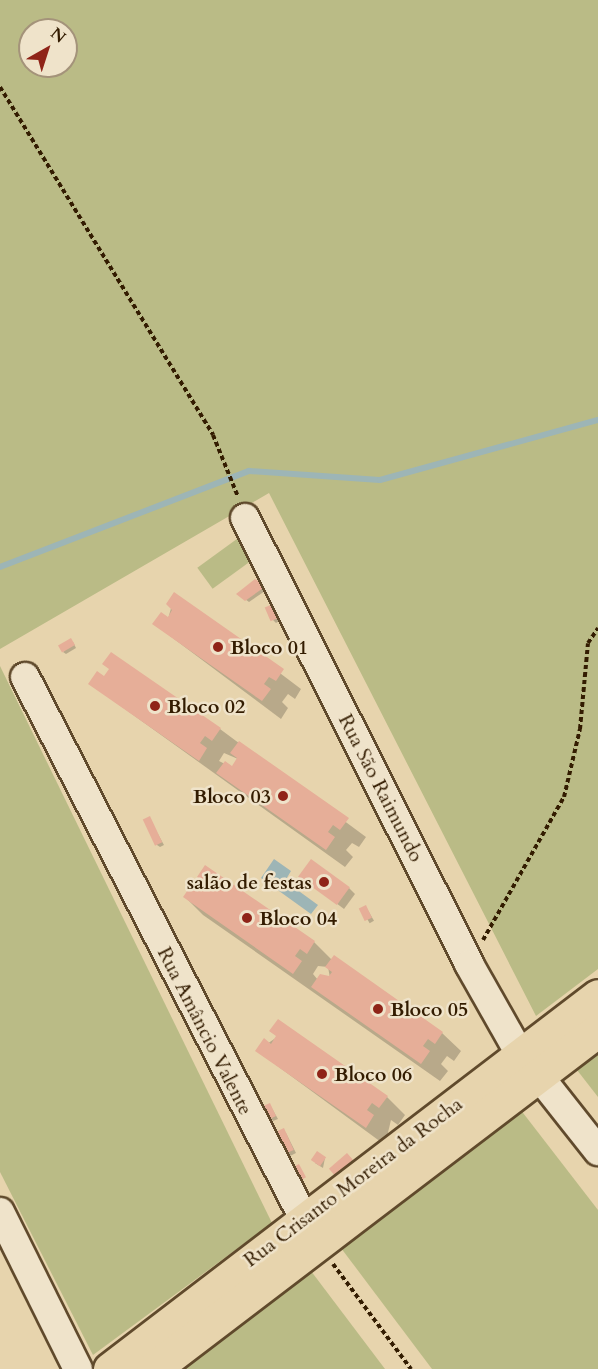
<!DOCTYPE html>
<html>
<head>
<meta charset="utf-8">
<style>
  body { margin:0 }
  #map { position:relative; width:598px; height:1369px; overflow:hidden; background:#e7d4ad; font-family:Cardo,serif }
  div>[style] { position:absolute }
  .green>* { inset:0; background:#babb86; transform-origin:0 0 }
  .water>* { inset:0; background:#9db5b6 }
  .shadow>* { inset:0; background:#0003; transform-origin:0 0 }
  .stream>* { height:6px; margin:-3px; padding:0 3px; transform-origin:3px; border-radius:3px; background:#9db5b6 }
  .building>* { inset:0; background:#e6ae98; transform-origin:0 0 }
  .path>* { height:4px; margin-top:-2px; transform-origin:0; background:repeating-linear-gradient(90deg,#331c01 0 4.5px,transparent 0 7.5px) }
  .roads { filter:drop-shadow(2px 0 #604a2c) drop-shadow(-2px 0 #604a2c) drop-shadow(0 2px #604a2c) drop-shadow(0 -2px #604a2c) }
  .minor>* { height:28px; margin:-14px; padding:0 14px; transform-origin:14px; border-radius:14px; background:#efe3ca }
  .major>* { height:33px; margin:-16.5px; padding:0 16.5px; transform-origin:16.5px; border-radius:16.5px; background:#e7d4ad }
  .dots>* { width:16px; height:16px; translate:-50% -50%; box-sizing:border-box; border:3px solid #efe3ca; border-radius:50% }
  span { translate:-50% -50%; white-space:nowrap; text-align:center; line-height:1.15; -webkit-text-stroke:5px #efe3ca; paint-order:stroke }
  .poi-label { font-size:20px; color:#331c01; font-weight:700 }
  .left { translate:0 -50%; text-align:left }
  .right { translate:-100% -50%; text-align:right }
  .street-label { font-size:20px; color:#331c01 }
  .north { position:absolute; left:18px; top:18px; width:60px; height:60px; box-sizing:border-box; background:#efe3ca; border:2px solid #a4937a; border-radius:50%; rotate:39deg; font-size:16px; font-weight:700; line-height:24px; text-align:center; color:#331c01 }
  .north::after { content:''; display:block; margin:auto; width:21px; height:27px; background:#8f2418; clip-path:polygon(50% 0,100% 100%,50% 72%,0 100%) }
</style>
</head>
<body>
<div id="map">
  <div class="green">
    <div style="clip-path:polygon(evenodd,0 0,598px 0,598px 969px,536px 1016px,269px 493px,0 649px,0 0,30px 30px,66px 30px,66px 66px,30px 66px,30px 30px)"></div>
    <div style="left:241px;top:536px;width:26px;height:54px;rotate:54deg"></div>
    <div style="clip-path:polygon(0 666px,272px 1223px,93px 1355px,0 1172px)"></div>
    <div style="clip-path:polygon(598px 1054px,598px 1097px,577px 1070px)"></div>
    <div style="clip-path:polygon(520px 1109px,598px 1210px,598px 1369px,432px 1369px,341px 1248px)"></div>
    <div style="clip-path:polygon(311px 1271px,385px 1369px,183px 1369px)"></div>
  </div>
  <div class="water">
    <div style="clip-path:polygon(274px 859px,291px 871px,285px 881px,318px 905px,311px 914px,261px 878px)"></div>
  </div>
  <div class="shadow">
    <div style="clip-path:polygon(255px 581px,268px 589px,249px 602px,238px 594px)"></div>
    <div style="clip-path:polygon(175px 594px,301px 689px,295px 699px,288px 694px,282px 702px,288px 708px,281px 719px,154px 624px,168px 619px)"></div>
    <div style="clip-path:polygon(273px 606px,281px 620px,276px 623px,273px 620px)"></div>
    <div style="clip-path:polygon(73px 642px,76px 648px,66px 654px,63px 652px)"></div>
    <div style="clip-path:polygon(evenodd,90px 684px,220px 729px,366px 837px,359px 847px,352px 843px,346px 850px,353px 857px,345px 867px,90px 684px,224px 753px,238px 759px,233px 768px,219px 761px,224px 753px)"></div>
    <div style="clip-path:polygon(149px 818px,164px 845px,160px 847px,157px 845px)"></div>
    <div style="clip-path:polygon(301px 877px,349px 888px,355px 894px,344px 909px)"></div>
    <div style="clip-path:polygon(evenodd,199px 891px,314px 942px,332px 960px,442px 1033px,461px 1051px,454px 1061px,447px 1056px,441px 1064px,448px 1071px,440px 1081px,203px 915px,185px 897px,199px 891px,318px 966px,328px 967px,330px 978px,318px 980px,313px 974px,318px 966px)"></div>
    <div style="left:366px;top:907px;width:16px;height:5px;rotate:60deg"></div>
    <div style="clip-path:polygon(277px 1037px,387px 1097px,405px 1115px,398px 1125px,391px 1120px,385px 1145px,257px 1051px)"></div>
    <div style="clip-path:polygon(270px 1105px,278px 1119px,273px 1121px,271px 1118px)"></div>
    <div style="clip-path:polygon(286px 1133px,296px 1153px,290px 1156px,287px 1153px)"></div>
    <div style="clip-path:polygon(350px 1157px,354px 1163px,337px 1176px,334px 1174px)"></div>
    <div style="clip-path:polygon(325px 1158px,323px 1168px,315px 1163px)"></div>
  </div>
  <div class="stream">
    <div style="left:0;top:567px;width:267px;rotate:-21.1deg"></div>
    <div style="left:249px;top:471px;width:131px;rotate:3.9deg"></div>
    <div style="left:380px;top:480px;width:226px;rotate:-15.4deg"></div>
  </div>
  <div class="building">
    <div style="clip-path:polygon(255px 579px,266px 586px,245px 601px,236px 594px)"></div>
    <div style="clip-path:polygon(174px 592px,284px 669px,276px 681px,269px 677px,264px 684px,271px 689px,262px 701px,152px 624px,161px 612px,168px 617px,172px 610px,166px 604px)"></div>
    <div style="left:273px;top:604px;width:15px;height:9px;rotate:67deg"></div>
    <div style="left:71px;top:638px;width:8px;height:15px;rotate:60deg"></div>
    <div style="clip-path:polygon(111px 652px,221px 728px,212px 741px,205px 736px,200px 743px,207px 748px,199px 761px,88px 684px,97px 671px,104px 676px,109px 669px,102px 664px)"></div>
    <div style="clip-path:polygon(239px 741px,349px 818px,340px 830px,333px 825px,328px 832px,335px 837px,326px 850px,216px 773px,225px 761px,232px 766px,237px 758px,230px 753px)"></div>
    <div style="left:150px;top:816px;width:29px;height:8px;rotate:65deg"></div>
    <div style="left:311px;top:859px;width:48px;height:22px;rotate:36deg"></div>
    <div style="clip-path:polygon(205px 865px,315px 941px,307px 954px,300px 949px,295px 956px,302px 961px,293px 974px,183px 897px,192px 884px,198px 889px,203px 882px,197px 877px)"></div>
    <div style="left:366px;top:905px;width:14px;height:8px;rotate:65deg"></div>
    <div style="clip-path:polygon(334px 955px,443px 1032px,435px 1044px,428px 1039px,423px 1046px,430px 1051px,421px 1064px,311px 987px,320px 974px,329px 976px,332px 972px,325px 967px)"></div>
    <div style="clip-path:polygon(278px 1019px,388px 1096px,379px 1108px,372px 1103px,367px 1110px,374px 1115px,366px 1128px,255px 1051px,264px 1038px,271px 1044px,276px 1036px,269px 1031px)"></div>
    <div style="clip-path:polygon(270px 1103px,276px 1116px,270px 1119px,263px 1106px)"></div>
    <div style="left:284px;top:1128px;width:24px;height:9px;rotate:66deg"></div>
    <div style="left:317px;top:1151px;width:11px;height:11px;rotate:34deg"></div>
    <div style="left:347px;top:1153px;width:9px;height:24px;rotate:49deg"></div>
    <div style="left:299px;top:1164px;width:15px;height:8px;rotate:62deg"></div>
  </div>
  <div class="path">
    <div style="left:0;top:87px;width:408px;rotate:58.5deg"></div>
    <div style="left:213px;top:435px;width:67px;rotate:68deg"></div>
    <div style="left:483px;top:940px;width:164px;rotate:-60.5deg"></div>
    <div style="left:564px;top:797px;width:70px;rotate:-76.8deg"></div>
    <div style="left:580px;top:729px;width:86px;rotate:-84.7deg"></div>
    <div style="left:588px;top:643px;width:18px;rotate:-56deg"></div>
    <div style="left:333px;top:1264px;width:131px;rotate:53.4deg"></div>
  </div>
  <div class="roads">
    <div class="minor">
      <div style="left:245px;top:518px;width:499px;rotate:63.3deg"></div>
      <div style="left:469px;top:964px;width:106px;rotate:60.5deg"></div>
      <div style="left:25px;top:677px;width:633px;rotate:62.75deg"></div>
      <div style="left:538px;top:1075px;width:97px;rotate:51.7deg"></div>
      <div style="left:0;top:1212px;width:175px;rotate:63.6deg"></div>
    </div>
    <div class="major">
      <div style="left:110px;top:1369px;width:614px;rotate:-37.39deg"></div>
      <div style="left:153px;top:1369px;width:559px;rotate:-37.3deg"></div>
    </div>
  </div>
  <div class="dots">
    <div style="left:218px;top:647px;background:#8f2418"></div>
    <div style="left:155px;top:706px;background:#8f2418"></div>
    <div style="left:283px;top:796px;background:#8f2418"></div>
    <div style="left:324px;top:882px;background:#8f2418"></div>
    <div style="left:247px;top:918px;background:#8f2418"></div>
    <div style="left:378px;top:1009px;background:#8f2418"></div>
    <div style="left:322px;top:1074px;background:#8f2418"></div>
  </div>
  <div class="poi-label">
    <span class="left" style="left:230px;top:647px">Bloco 01</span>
    <span class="left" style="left:167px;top:706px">Bloco 02</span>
    <span class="right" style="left:271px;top:796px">Bloco 03</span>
    <span class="right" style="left:312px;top:882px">salão de festas</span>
    <span class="left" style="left:259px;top:918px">Bloco 04</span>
    <span class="left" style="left:390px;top:1009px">Bloco 05</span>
    <span class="left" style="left:334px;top:1074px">Bloco 06</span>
  </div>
  <div class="street-label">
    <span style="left:381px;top:788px;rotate:63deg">Rua São Raimundo</span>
    <span style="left:205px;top:1031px;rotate:63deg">Rua Amâncio Valente</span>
    <span style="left:353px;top:1182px;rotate:-37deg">Rua Crisanto Moreira da Rocha</span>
  </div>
  <div class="north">N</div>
</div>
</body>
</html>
